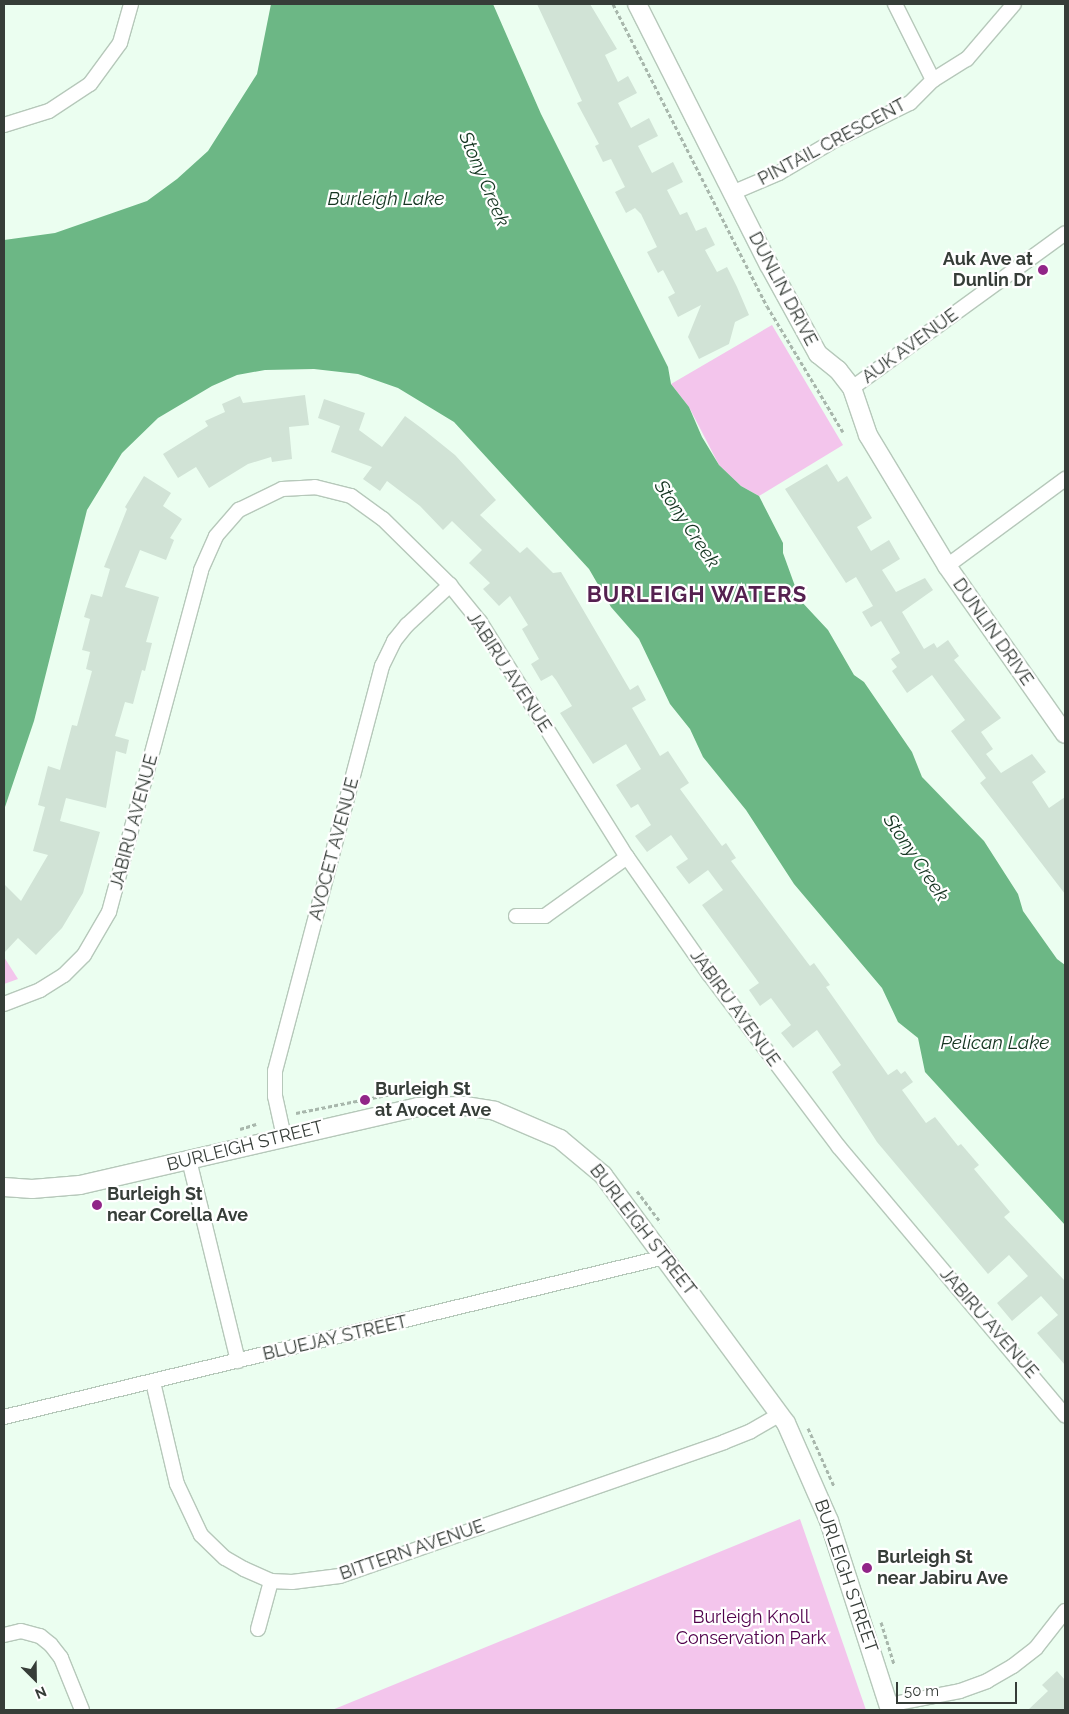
<!DOCTYPE html>
<html>
<head>
<meta charset="utf-8">
<style>
  body { margin:0 }
  #map { position:relative; width:1069px; height:1714px; overflow:hidden; background:#ebfef0; font-family:Raleway,sans-serif }
  div>[style] { position:absolute }
  .green>* { inset:0; background:#f3c5ec }
  .water>* { inset:0; background:#6cb785 }
  .building>* { inset:0; background:#d1e3d6 }
  .path>* { height:3px; margin-top:-1.5px; transform-origin:0; background:repeating-linear-gradient(90deg,#a8b7ac 0 4px,transparent 0 6.5px) }
  .roads { filter:drop-shadow(1px 0 #b6c8ba) drop-shadow(-1px 0 #b6c8ba) drop-shadow(0 1px #b6c8ba) drop-shadow(0 -1px #b6c8ba) }
  .minor>* { height:14px; margin:-7px; padding:0 7px; transform-origin:7px; border-radius:7px; background:#fff }
  .tertiary>* { height:18px; margin:-9px; padding:0 9px; transform-origin:9px; border-radius:9px; background:#fff }
  .dots>* { width:14px; height:14px; translate:-50% -50%; box-sizing:border-box; border:2px solid #fff; border-radius:50% }
  span { translate:-50% -50%; white-space:nowrap; text-align:center; line-height:1.15; -webkit-text-stroke:4.5px #fff; paint-order:stroke }
  .street-label { font-size:18px; color:#363d38 }
  .poi-label { font-size:18px; color:#363d38; font-weight:700 }
  .right { translate:-100% -50%; text-align:right }
  .left { translate:0 -50%; text-align:left }
  .park-label { font-size:18px; color:#50004b }
  .water-label { font-size:19px; color:#153521; font-style:italic }
  .district-label { font-size:22px; color:#552150; font-weight:700; letter-spacing:1px }
  .frame { position:absolute; inset:0; border:5px solid #363d38; pointer-events:none }
  .north { position:absolute; left:10px; top:1654px; width:50px; height:50px; -webkit-text-stroke:4px #fff; paint-order:stroke; rotate:157deg; font-size:14px; font-weight:700; line-height:20px; text-align:center; color:#363d38 }
  .north::after { content:''; display:block; margin:auto; width:18px; height:22px; background:#363d38; clip-path:polygon(50% 0,100% 100%,50% 72%,0 100%) }
  .scale { position:absolute; left:896px; top:1682px; width:121px; height:22px; box-sizing:border-box; border:2px solid #363d38; border-top:0; padding-left:6px; font-size:15px; line-height:18px; white-space:nowrap; color:#363d38; -webkit-text-stroke:4px #fff; paint-order:stroke }
</style>
</head>
<body>
<div id="map">
  <div class="green">
    <div style="clip-path:polygon(772px 325px,843px 445px,759px 496px,741px 486px,719px 465px,689px 407px,671px 384px)"></div>
    <div style="clip-path:polygon(4px 957px,18px 979px,4px 984px)"></div>
    <div style="clip-path:polygon(800px 1519px,866px 1710px,332px 1710px)"></div>
  </div>
  <div class="water">
    <div style="clip-path:polygon(271px 4px,493px 4px,541px 114px,668px 367px,671px 384px,689px 407px,702px 437px,719px 465px,741px 486px,759px 496px,783px 543px,783px 553px,800px 600px,828px 630px,854px 675px,864px 682px,912px 752px,922px 777px,984px 841px,1018px 894px,1023px 911px,1057px 959px,1065px 965px,1065px 1225px,925px 1072px,918px 1038px,898px 1022px,882px 988px,794px 884px,746px 810px,703px 757px,690px 729px,670px 704px,639px 639px,611px 607px,589px 569px,454px 422px,398px 388px,358px 374px,314px 369px,265px 370px,237px 375px,212px 386px,158px 418px,122px 453px,87px 510px,34px 721px,4px 810px,4px 240px,55px 233px,147px 201px,177px 179px,208px 151px,257px 74px)"></div>
  </div>
  <div class="building">
    <div style="clip-path:polygon(537px 4px,590px 4px,617px 49px,605px 55px,618px 82px,628px 76px,637px 93px,618px 103px,631px 128px,649px 118px,658px 136px,638px 146px,652px 173px,673px 162px,683px 182px,667px 190px,680px 215px,687px 212px,696px 231px,706px 227px,715px 245px,705px 250px,717px 272px,727px 267px,737px 287px,749px 315px,735px 322px,729px 344px,699px 359px,688px 337px,701px 305px,678px 317px,668px 297px,675px 293px,663px 270px,658px 273px,647px 252px,657px 247px,641px 214px,635px 208px,626px 213px,615px 192px,625px 187px,611px 159px,603px 162px,595px 146px,599px 144px,577px 103px,582px 101px)"></div>
    <div style="clip-path:polygon(305px 395px,309px 425px,289px 427px,292px 459px,272px 462px,271px 457px,248px 464px,209px 488px,196px 467px,178px 478px,163px 454px,208px 426px,205px 421px,225px 412px,222px 404px,240px 396px,243px 403px)"></div>
    <div style="clip-path:polygon(324px 399px,365px 413px,359px 430px,382px 447px,405px 416px,424px 430px,455px 455px,496px 500px,480px 515px,520px 553px,527px 547px,553px 573px,561px 572px,630px 690px,638px 685px,646px 700px,632px 708px,660px 756px,668px 751px,689px 783px,680px 789px,722px 846px,726px 843px,736px 858px,731px 861px,810px 966px,814px 963px,830px 985px,826px 987px,888px 1075px,897px 1069px,901px 1074px,905px 1071px,913px 1082px,902px 1090px,926px 1123px,935px 1117px,958px 1146px,961px 1144px,979px 1165px,974px 1169px,1010px 1212px,1004px 1217px,1065px 1281px,1065px 1365px,1037px 1333px,1058px 1315px,1041px 1296px,1012px 1321px,997px 1303px,1028px 1276px,1009px 1255px,988px 1274px,877px 1142px,832px 1072px,841px 1065px,817px 1030px,793px 1048px,781px 1033px,791px 1025px,771px 998px,760px 1006px,749px 990px,759px 983px,702px 905px,723px 890px,708px 870px,689px 884px,676px 867px,688px 859px,671px 835px,647px 852px,635px 836px,651px 825px,638px 804px,631px 808px,616px 785px,641px 769px,626px 744px,593px 764px,560px 713px,572px 706px,556px 680px,552px 675px,541px 681px,531px 664px,539px 659px,522px 629px,528px 625px,510px 596px,499px 606px,483px 589px,490px 583px,469px 563px,482px 550px,452px 521px,443px 530px,420px 506px,387px 481px,380px 491px,363px 479px,372px 467px,331px 452px,340px 426px,318px 418px)"></div>
    <div style="clip-path:polygon(827px 464px,838px 482px,847px 476px,872px 518px,857px 527px,871px 551px,889px 540px,900px 559px,882px 570px,896px 592px,925px 578px,933px 590px,902px 612px,924px 649px,934px 643px,937px 648px,948px 640px,959px 656px,954px 660px,1001px 718px,981px 732px,993px 749px,986px 754px,1001px 773px,1032px 754px,1046px 772px,1032px 782px,1049px 808px,1065px 797px,1065px 894px,980px 783px,986px 778px,951px 731px,965px 720px,932px 675px,907px 693px,892px 671px,897px 667px,891px 659px,900px 653px,881px 621px,871px 627px,862px 612px,873px 606px,856px 577px,846px 583px,785px 489px)"></div>
    <div style="clip-path:polygon(144px 476px,171px 493px,163px 506px,182px 519px,170px 538px,174px 540px,166px 560px,140px 550px,125px 587px,159px 597px,146px 642px,152px 643px,145px 671px,142px 670px,133px 704px,125px 702px,115px 736px,129px 740px,126px 754px,116px 751px,106px 808px,66px 798px,60px 821px,100px 832px,83px 893px,62px 928px,36px 955px,18px 938px,4px 953px,4px 884px,21px 901px,48px 855px,33px 851px,45px 807px,38px 805px,48px 766px,60px 770px,72px 725px,77px 726px,92px 671px,86px 669px,90px 652px,82px 650px,90px 619px,84px 617px,91px 594px,102px 597px,110px 569px,104px 567px,127px 509px,125px 507px)"></div>
    <div style="clip-path:polygon(1057px 1671px,1065px 1680px,1065px 1710px,1028px 1710px,1048px 1691px,1042px 1685px)"></div>
  </div>
  <div class="path">
    <div style="left:613px;top:4px;width:339px;rotate:63deg"></div>
    <div style="left:767px;top:306px;width:147px;rotate:58.9deg"></div>
    <div style="left:296px;top:1113px;width:118px;rotate:-11.2deg"></div>
    <div style="left:240px;top:1129px;width:17px;rotate:-17deg"></div>
    <div style="left:637px;top:1191px;width:39px;rotate:53deg"></div>
    <div style="left:808px;top:1428px;width:64px;rotate:65.9deg"></div>
    <div style="left:881px;top:1622px;width:44px;rotate:72.8deg"></div>
  </div>
  <div class="roads">
    <div class="minor">
      <div style="left:895px;top:4px;width:85px;rotate:63.4deg"></div>
      <div style="left:4px;top:125px;width:47px;rotate:-17.3deg"></div>
      <div style="left:49px;top:111px;width:49px;rotate:-33.4deg"></div>
      <div style="left:90px;top:84px;width:51px;rotate:-53.8deg"></div>
      <div style="left:120px;top:43px;width:41px;rotate:-74.2deg"></div>
      <div style="left:732px;top:193px;width:51px;rotate:-23.1deg"></div>
      <div style="left:779px;top:173px;width:65px;rotate:-30.5deg"></div>
      <div style="left:835px;top:140px;width:84px;rotate:-26.3deg"></div>
      <div style="left:910px;top:103px;width:33px;rotate:-45deg"></div>
      <div style="left:933px;top:80px;width:40px;rotate:-32deg"></div>
      <div style="left:967px;top:59px;width:72px;rotate:-49.5deg"></div>
      <div style="left:852px;top:388px;width:263px;rotate:-36deg"></div>
      <div style="left:947px;top:566px;width:147px;rotate:-36.4deg"></div>
      <div style="left:516px;top:916px;width:29px"></div>
      <div style="left:545px;top:916px;width:101px;rotate:-35.7deg"></div>
      <div style="left:4px;top:1004px;width:39px;rotate:-21deg"></div>
      <div style="left:40px;top:990px;width:28px;rotate:-32deg"></div>
      <div style="left:64px;top:975px;width:28px;rotate:-45deg"></div>
      <div style="left:84px;top:955px;width:50px;rotate:-59.8deg"></div>
      <div style="left:109px;top:912px;width:354px;rotate:-74.9deg"></div>
      <div style="left:201px;top:570px;width:37px;rotate:-66deg"></div>
      <div style="left:216px;top:536px;width:35px;rotate:-49deg"></div>
      <div style="left:239px;top:510px;width:48px;rotate:-26deg"></div>
      <div style="left:282px;top:489px;width:33px;rotate:-3deg"></div>
      <div style="left:315px;top:487px;width:37px;rotate:14deg"></div>
      <div style="left:351px;top:496px;width:39px;rotate:36deg"></div>
      <div style="left:383px;top:519px;width:94px;rotate:44.6deg"></div>
      <div style="left:450px;top:585px;width:48px;rotate:51deg"></div>
      <div style="left:480px;top:622px;width:277px;rotate:58deg"></div>
      <div style="left:627px;top:857px;width:143px;rotate:55deg"></div>
      <div style="left:709px;top:974px;width:216px;rotate:53.1deg"></div>
      <div style="left:839px;top:1147px;width:351px;rotate:49.9deg"></div>
      <div style="left:284px;top:1137px;width:42px;rotate:-102.4deg"></div>
      <div style="left:275px;top:1096px;width:25px;rotate:-90deg"></div>
      <div style="left:275px;top:1071px;width:419px;rotate:-75.2deg"></div>
      <div style="left:382px;top:666px;width:28px;rotate:-64deg"></div>
      <div style="left:394px;top:641px;width:21px;rotate:-51deg"></div>
      <div style="left:407px;top:625px;width:59px;rotate:-42.9deg"></div>
      <div style="left:189px;top:1160px;width:207px;rotate:76.3deg"></div>
      <div style="left:153px;top:1382px;width:105px;rotate:76.8deg"></div>
      <div style="left:177px;top:1484px;width:56px;rotate:64.8deg"></div>
      <div style="left:201px;top:1535px;width:33px;rotate:44deg"></div>
      <div style="left:225px;top:1558px;width:22px;rotate:30deg"></div>
      <div style="left:244px;top:1569px;width:30px;rotate:24deg"></div>
      <div style="left:271px;top:1581px;width:21px;rotate:3deg"></div>
      <div style="left:292px;top:1582px;width:48px;rotate:-7.1deg"></div>
      <div style="left:340px;top:1576px;width:407px;rotate:-19.2deg"></div>
      <div style="left:724px;top:1442px;width:29px;rotate:-22deg"></div>
      <div style="left:751px;top:1431px;width:34px;rotate:-30deg"></div>
      <div style="left:4px;top:1417px;width:680px;rotate:-13.61deg"></div>
      <div style="left:258px;top:1629px;width:50px;rotate:-74.8deg"></div>
      <div style="left:4px;top:1635px;width:17px;rotate:-13deg"></div>
      <div style="left:21px;top:1631px;width:20px;rotate:15deg"></div>
      <div style="left:40px;top:1636px;width:14px;rotate:39deg"></div>
      <div style="left:51px;top:1645px;width:16px;rotate:52deg"></div>
      <div style="left:61px;top:1658px;width:56px;rotate:68deg"></div>
      <div style="left:888px;top:1705px;width:73px;rotate:-11deg"></div>
      <div style="left:960px;top:1691px;width:29px;rotate:-20deg"></div>
      <div style="left:987px;top:1681px;width:30px;rotate:-30deg"></div>
      <div style="left:1013px;top:1666px;width:29px;rotate:-38deg"></div>
      <div style="left:1036px;top:1648px;width:47px;rotate:-51.9deg"></div>
    </div>
    <div class="tertiary">
      <div style="left:637px;top:4px;width:292px;rotate:63.2deg"></div>
      <div style="left:769px;top:265px;width:102px;rotate:61.2deg"></div>
      <div style="left:818px;top:354px;width:26px;rotate:39deg"></div>
      <div style="left:838px;top:370px;width:23px;rotate:52deg"></div>
      <div style="left:852px;top:388px;width:50px;rotate:71.2deg"></div>
      <div style="left:868px;top:435px;width:153px;rotate:58.9deg"></div>
      <div style="left:947px;top:566px;width:205px;rotate:54.9deg"></div>
      <div style="left:4px;top:1187px;width:28px;rotate:4deg"></div>
      <div style="left:32px;top:1189px;width:48px;rotate:-4.8deg"></div>
      <div style="left:80px;top:1185px;width:347px;rotate:-13deg"></div>
      <div style="left:418px;top:1107px;width:47px;rotate:-1.2deg"></div>
      <div style="left:465px;top:1106px;width:30px;rotate:9deg"></div>
      <div style="left:495px;top:1111px;width:71px;rotate:23.3deg"></div>
      <div style="left:560px;top:1139px;width:56px;rotate:39.9deg"></div>
      <div style="left:603px;top:1175px;width:308px;rotate:53.6deg"></div>
      <div style="left:786px;top:1423px;width:107px;rotate:66.3deg"></div>
      <div style="left:829px;top:1521px;width:199px;rotate:72.1deg"></div>
    </div>
  </div>
  <div class="dots">
    <div style="left:1043px;top:270px;background:#912588"></div>
    <div style="left:365px;top:1100px;background:#912588"></div>
    <div style="left:97px;top:1205px;background:#912588"></div>
    <div style="left:867px;top:1568px;background:#912588"></div>
  </div>
  <div class="street-label">
    <span style="left:832px;top:142px;rotate:-28deg">PINTAIL CRESCENT</span>
    <span style="left:783px;top:289px;rotate:62deg">DUNLIN DRIVE</span>
    <span style="left:910px;top:346px;rotate:-36deg">AUK AVENUE</span>
    <span style="left:993px;top:632px;rotate:55deg">DUNLIN DRIVE</span>
    <span style="left:509px;top:672px;rotate:57deg">JABIRU AVENUE</span>
    <span style="left:134px;top:822px;rotate:-75deg">JABIRU AVENUE</span>
    <span style="left:334px;top:849px;rotate:-75deg">AVOCET AVENUE</span>
    <span style="left:735px;top:1008px;rotate:54deg">JABIRU AVENUE</span>
    <span style="left:245px;top:1146px;rotate:-14deg">BURLEIGH STREET</span>
    <span style="left:643px;top:1230px;rotate:52deg">BURLEIGH STREET</span>
    <span style="left:989px;top:1323px;rotate:49deg">JABIRU AVENUE</span>
    <span style="left:335px;top:1338px;rotate:-13deg">BLUEJAY STREET</span>
    <span style="left:412px;top:1550px;rotate:-19deg">BITTERN AVENUE</span>
    <span style="left:846px;top:1576px;rotate:71deg">BURLEIGH STREET</span>
  </div>
  <div class="poi-label">
    <span class="right" style="left:1033px;top:270px">Auk Ave at<br>Dunlin Dr</span>
    <span class="left" style="left:375px;top:1100px">Burleigh St<br>at Avocet Ave</span>
    <span class="left" style="left:107px;top:1205px">Burleigh St<br>near Corella Ave</span>
    <span class="left" style="left:877px;top:1568px">Burleigh St<br>near Jabiru Ave</span>
  </div>
  <div class="park-label">
    <span style="left:751px;top:1628px">Burleigh Knoll<br>Conservation Park</span>
  </div>
  <div class="water-label">
    <span style="left:484px;top:179px;rotate:67deg">Stony Creek</span>
    <span style="left:386px;top:199px">Burleigh Lake</span>
    <span style="left:687px;top:524px;rotate:56deg">Stony Creek</span>
    <span style="left:916px;top:858px;rotate:56deg">Stony Creek</span>
    <span style="left:995px;top:1043px">Pelican Lake</span>
  </div>
  <div class="district-label">
    <span style="left:697px;top:595px">BURLEIGH WATERS</span>
  </div>
  <div class="frame"></div>
  <div class="north">N</div>
  <div class="scale">50 m</div>
</div>
</body>
</html>
